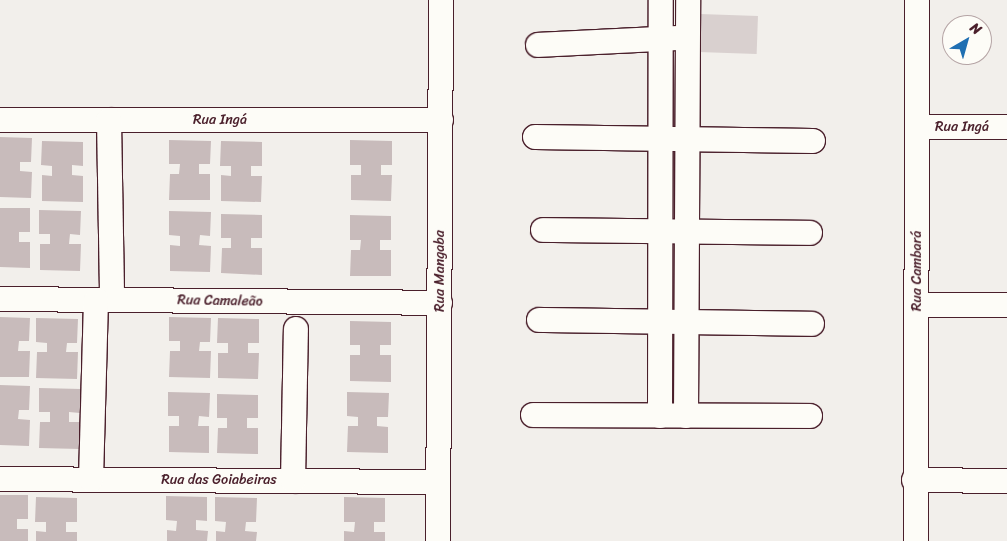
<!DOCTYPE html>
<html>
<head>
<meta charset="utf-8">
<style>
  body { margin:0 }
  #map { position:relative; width:1007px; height:541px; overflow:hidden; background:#f2efeb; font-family:Sriracha,sans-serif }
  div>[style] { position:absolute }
  .green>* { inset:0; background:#d9d0cf; transform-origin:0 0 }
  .building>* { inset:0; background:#c8bbbb }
  .roads { filter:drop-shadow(1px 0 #4a1f2b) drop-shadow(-1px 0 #4a1f2b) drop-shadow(0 1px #4a1f2b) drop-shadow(0 -1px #4a1f2b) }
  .minor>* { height:24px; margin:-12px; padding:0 12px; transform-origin:12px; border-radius:12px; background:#fdfcf7 }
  span { translate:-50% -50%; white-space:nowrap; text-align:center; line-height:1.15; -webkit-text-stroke:5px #fdfcf7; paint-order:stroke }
  .street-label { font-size:14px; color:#4a1f2b }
  .north { position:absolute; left:942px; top:15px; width:50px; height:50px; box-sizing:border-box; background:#fdfcf7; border:1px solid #b5a4a5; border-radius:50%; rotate:38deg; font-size:14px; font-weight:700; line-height:20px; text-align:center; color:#4a1f2b }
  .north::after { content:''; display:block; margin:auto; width:18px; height:22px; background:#1f6fb2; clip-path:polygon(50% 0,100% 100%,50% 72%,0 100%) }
</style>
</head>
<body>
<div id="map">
  <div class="green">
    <div style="left:700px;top:14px;width:58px;height:38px;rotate:2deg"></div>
  </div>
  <div class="building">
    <div style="clip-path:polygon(0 137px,32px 138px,31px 162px,20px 162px,20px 171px,32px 172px,31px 198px,0 197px)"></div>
    <div style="clip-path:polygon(169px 140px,211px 141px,210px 164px,199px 164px,199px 174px,210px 174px,210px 200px,169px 200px,170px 174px,179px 174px,180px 164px,169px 164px)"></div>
    <div style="clip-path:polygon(350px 140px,392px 141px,392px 165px,381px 165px,381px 175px,392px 175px,391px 201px,351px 200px,351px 175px,361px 175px,361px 165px,350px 165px)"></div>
    <div style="clip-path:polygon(42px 141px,83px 142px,83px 166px,72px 165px,72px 175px,83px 176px,83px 202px,42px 201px,42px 175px,52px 176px,52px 166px,41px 165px)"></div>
    <div style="clip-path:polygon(221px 141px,262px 142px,262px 166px,251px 166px,251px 176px,262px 176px,261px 202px,221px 201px,221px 175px,231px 176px,231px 166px,220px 166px)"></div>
    <div style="clip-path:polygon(0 208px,30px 208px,30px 232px,19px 232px,19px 242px,30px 242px,30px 268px,0 267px)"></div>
    <div style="clip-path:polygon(39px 210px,81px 211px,80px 235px,70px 234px,69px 244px,81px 244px,80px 271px,40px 270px,40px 244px,50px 244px,50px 234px,39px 234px)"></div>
    <div style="clip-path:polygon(169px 211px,211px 212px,210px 236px,200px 235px,199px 245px,211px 246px,210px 272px,170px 271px,170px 245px,180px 246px,180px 236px,169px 235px)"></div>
    <div style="clip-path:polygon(221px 214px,262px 215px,262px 238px,251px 238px,251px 248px,262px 248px,262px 275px,221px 273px,222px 248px,231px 248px,231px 238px,221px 238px)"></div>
    <div style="clip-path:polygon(350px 215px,391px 216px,391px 240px,380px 240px,380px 250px,391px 250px,391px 276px,350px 276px,351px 250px,360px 250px,361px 240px,350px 240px)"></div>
    <div style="clip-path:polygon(0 317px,30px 318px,29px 341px,19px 341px,18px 351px,30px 351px,29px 377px,0 377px)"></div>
    <div style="clip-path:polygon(169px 317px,211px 318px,210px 342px,200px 342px,199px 351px,211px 351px,210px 378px,169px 377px,170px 351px,180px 351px,180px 341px,169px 341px)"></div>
    <div style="clip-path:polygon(36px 318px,78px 319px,77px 343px,67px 343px,66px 352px,78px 352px,77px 379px,36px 378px,37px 352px,47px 352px,47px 343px,36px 342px)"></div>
    <div style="clip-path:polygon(218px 318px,259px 319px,259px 343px,248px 343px,248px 353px,259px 353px,258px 379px,218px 378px,218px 353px,228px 353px,228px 343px,217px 343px)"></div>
    <div style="clip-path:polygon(350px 321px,391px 322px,391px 345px,380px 345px,380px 355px,391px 355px,391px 382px,350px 381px,350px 355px,360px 355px,360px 345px,350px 345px)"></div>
    <div style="clip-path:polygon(0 385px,30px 386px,29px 410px,19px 410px,18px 419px,30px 420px,29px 446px,0 445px)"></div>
    <div style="clip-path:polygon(39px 388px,81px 389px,80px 413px,69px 412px,69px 422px,81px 422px,80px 449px,39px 448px,40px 422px,50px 422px,50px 412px,39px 412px)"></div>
    <div style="clip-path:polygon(168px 392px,210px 393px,209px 417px,199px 416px,198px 426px,209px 426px,209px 453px,169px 452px,169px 426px,179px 426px,179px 416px,168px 416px)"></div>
    <div style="clip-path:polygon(347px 392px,389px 393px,388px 417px,377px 417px,377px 426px,388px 427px,388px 453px,347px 452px,348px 426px,358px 426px,358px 417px,347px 416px)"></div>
    <div style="clip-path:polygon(217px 394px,258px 395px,258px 418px,247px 418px,247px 428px,258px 428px,258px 454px,217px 453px,218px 428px,227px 428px,227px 418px,217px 418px)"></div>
    <div style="clip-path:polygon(0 495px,28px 495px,28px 519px,17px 519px,17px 529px,28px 529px,28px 541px,0 541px)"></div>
    <div style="clip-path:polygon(166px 496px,207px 497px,207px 521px,196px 520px,196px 530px,208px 531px,207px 541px,167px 541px,167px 530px,176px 531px,177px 521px,166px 520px)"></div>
    <div style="clip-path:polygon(36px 497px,77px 498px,77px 522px,66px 522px,66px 532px,77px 532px,77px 541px,36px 541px,36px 531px,46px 532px,46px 522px,35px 522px)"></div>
    <div style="clip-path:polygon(215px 497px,257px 498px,256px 522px,246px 522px,245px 531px,257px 532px,256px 541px,216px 541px,216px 531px,225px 532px,226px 522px,215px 521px)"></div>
    <div style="clip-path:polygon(344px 497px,385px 498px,385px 522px,374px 522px,374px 532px,385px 532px,385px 541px,344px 541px,344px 531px,354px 532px,355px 522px,344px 522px)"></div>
  </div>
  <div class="roads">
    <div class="minor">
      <div style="left:538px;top:45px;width:138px;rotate:-2.9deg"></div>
      <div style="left:0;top:120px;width:441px"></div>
      <div style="left:109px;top:120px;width:179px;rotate:89deg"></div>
      <div style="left:917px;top:127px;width:90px"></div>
      <div style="left:535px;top:137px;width:278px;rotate:0.8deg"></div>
      <div style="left:543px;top:230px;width:267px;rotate:0.6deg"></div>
      <div style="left:0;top:299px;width:440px;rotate:0.5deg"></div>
      <div style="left:917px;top:305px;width:90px"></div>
      <div style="left:539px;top:320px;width:273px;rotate:0.8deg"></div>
      <div style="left:533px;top:415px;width:277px;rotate:0.2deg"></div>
      <div style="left:660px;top:416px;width:416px;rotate:-89.9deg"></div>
      <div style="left:686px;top:416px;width:416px;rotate:-89.7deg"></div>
      <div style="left:0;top:479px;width:438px;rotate:0.4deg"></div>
      <div style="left:91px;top:479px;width:179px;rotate:-88.4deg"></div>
      <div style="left:914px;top:480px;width:93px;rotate:0.6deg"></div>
      <div style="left:293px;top:481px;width:152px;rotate:-88.9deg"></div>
      <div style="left:438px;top:541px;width:541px;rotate:-89.68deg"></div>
      <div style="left:916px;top:541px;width:541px;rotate:-89.89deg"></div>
    </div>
  </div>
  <div class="street-label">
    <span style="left:220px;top:120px">Rua Ingá</span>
    <span style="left:962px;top:127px">Rua Ingá</span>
    <span style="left:440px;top:271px;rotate:-90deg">Rua Mangaba</span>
    <span style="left:917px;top:271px;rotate:-90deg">Rua Cambará</span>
    <span style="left:220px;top:301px;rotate:1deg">Rua Camaleão</span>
    <span style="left:219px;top:480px">Rua das Goiabeiras</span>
  </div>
  <div class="north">N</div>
</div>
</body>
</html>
